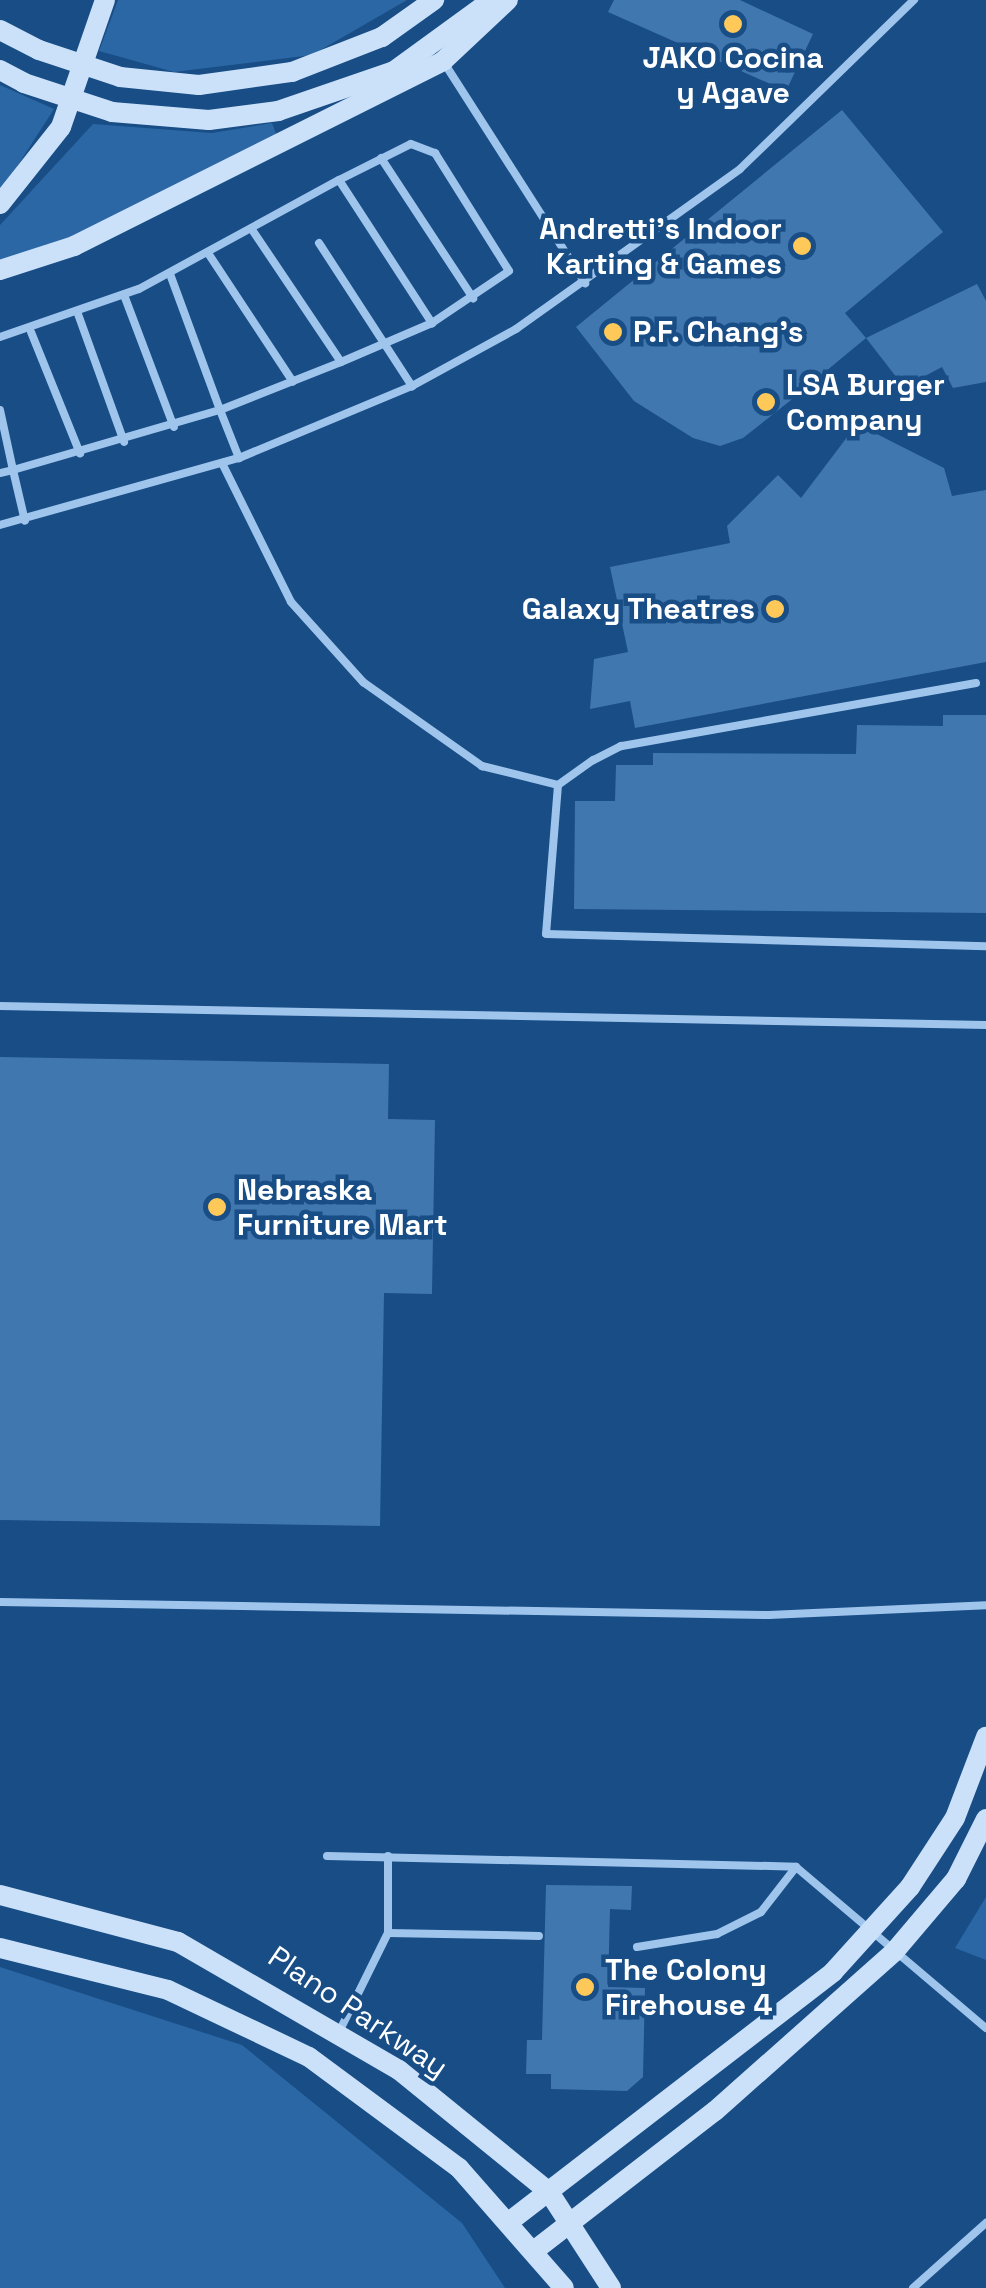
<!DOCTYPE html>
<html>
<head>
<meta charset="utf-8">
<style>
  body { margin:0 }
  #map { position:relative; width:986px; height:2288px; overflow:hidden; background:#184d86; font-family:"Space Grotesk",sans-serif }
  div>[style] { position:absolute }
  .green>* { inset:0; background:#2b67a4 }
  .building>* { inset:0; background:#4177af }
  .lane>* { height:8px; margin:-4px; padding:0 4px; transform-origin:4px; border-radius:4px; background:#9fc5ed }
  .secondary>* { height:20px; margin:-10px; padding:0 10px; transform-origin:10px; border-radius:10px; background:#cbe1f9 }
  .secondary-bridge>* { height:20px; margin:-10px; padding:0 10px; transform-origin:10px; border-radius:10px; background:#cbe1f9 }
  .dots>* { width:28px; height:28px; translate:-50% -50%; box-sizing:border-box; border:5px solid #184d86; border-radius:50% }
  span { translate:-50% -50%; white-space:nowrap; text-align:center; line-height:1.15; -webkit-text-stroke:9px #184d86; paint-order:stroke }
  .poi-label { font-size:30px; color:#fff; font-weight:700 }
  .right { translate:-100% -50%; text-align:right }
  .left { translate:0 -50%; text-align:left }
  .street-label { font-size:30px; color:#fff }
</style>
</head>
<body>
<div id="map">
  <div class="green">
    <div style="clip-path:polygon(118px 0,407px 0,312px 55px,174px 72px,99px 51px)"></div>
    <div style="clip-path:polygon(0 85px,54px 109px,0 193px)"></div>
    <div style="clip-path:polygon(272px 123px,277px 136px,64px 244px,0 265px,0 225px,93px 124px,212px 133px)"></div>
    <div style="clip-path:polygon(986px 1897px,986px 1960px,955px 1948px)"></div>
    <div style="clip-path:polygon(0 1967px,242px 2045px,462px 2223px,505px 2288px,0 2288px)"></div>
  </div>
  <div class="building">
    <div style="clip-path:polygon(614px 0,740px 0,813px 34px,786px 91px,608px 12px)"></div>
    <div style="clip-path:polygon(842px 110px,943px 232px,845px 313px,866px 338px,791px 400px,743px 438px,720px 446px,693px 438px,634px 401px,576px 327px)"></div>
    <div style="clip-path:polygon(977px 284px,986px 301px,986px 382px,953px 388px,942px 367px,904px 387px,866px 338px)"></div>
    <div style="clip-path:polygon(857px 424px,944px 468px,952px 496px,986px 490px,986px 662px,635px 728px,630px 701px,590px 709px,594px 659px,628px 652px,610px 567px,730px 543px,727px 526px,778px 475px,801px 498px)"></div>
    <div style="clip-path:polygon(943px 715px,986px 715px,986px 913px,574px 909px,575px 801px,615px 801px,616px 765px,653px 765px,653px 753px,856px 754px,857px 725px,943px 726px)"></div>
    <div style="clip-path:polygon(0 1057px,389px 1064px,388px 1119px,435px 1120px,432px 1294px,384px 1293px,380px 1526px,0 1520px)"></div>
    <div style="clip-path:polygon(546px 1885px,632px 1886px,631px 1910px,610px 1909px,608px 1987px,645px 1988px,643px 2077px,627px 2091px,551px 2089px,551px 2074px,526px 2074px,527px 2040px,542px 2040px)"></div>
  </div>
  <div class="lane">
    <div style="left:443px;top:61px;width:264px;rotate:57.4deg"></div>
    <div style="left:381px;top:158px;width:168px;rotate:56.7deg"></div>
    <div style="left:339px;top:180px;width:171px;rotate:57deg"></div>
    <div style="left:319px;top:243px;width:171px;rotate:57deg"></div>
    <div style="left:208px;top:253px;width:154px;rotate:56.6deg"></div>
    <div style="left:170px;top:274px;width:145px;rotate:69.8deg"></div>
    <div style="left:220px;top:410px;width:130px;rotate:-21.6deg"></div>
    <div style="left:124px;top:295px;width:141px;rotate:69.3deg"></div>
    <div style="left:78px;top:314px;width:136px;rotate:70.2deg"></div>
    <div style="left:31px;top:332px;width:131px;rotate:68deg"></div>
    <div style="left:0;top:337px;width:147px;rotate:-19.1deg"></div>
    <div style="left:139px;top:289px;width:228px;rotate:-28.6deg"></div>
    <div style="left:339px;top:180px;width:80px;rotate:-26.6deg"></div>
    <div style="left:411px;top:144px;width:26px;rotate:21deg"></div>
    <div style="left:435px;top:153px;width:139px;rotate:57.9deg"></div>
    <div style="left:509px;top:271px;width:93px;rotate:146deg"></div>
    <div style="left:432px;top:323px;width:99px;rotate:156.8deg"></div>
    <div style="left:341px;top:362px;width:161px;rotate:-123.9deg"></div>
    <div style="left:0;top:410px;width:61px;rotate:77.8deg"></div>
    <div style="left:13px;top:470px;width:216px;rotate:-16.2deg"></div>
    <div style="left:220px;top:410px;width:52px;rotate:68.4deg"></div>
    <div style="left:222px;top:463px;width:155px;rotate:63.6deg"></div>
    <div style="left:291px;top:602px;width:108px;rotate:48deg"></div>
    <div style="left:363px;top:682px;width:146px;rotate:35.2deg"></div>
    <div style="left:482px;top:766px;width:78px;rotate:14deg"></div>
    <div style="left:0;top:473px;width:13px;rotate:-13deg"></div>
    <div style="left:13px;top:470px;width:52px;rotate:76.8deg"></div>
    <div style="left:0;top:525px;width:248px;rotate:-15.7deg"></div>
    <div style="left:239px;top:458px;width:187px;rotate:-22.6deg"></div>
    <div style="left:412px;top:386px;width:119px;rotate:-28.7deg"></div>
    <div style="left:516px;top:329px;width:275px;rotate:-35.5deg"></div>
    <div style="left:740px;top:169px;width:243px;rotate:-44.2deg"></div>
    <div style="left:976px;top:683px;width:361px;rotate:169.9deg"></div>
    <div style="left:621px;top:746px;width:31px;rotate:153deg"></div>
    <div style="left:593px;top:760px;width:43px;rotate:144.5deg"></div>
    <div style="left:558px;top:785px;width:149px;rotate:94.6deg"></div>
    <div style="left:546px;top:934px;width:440px;rotate:1.6deg"></div>
    <div style="left:0;top:1006px;width:986px;rotate:1.1deg"></div>
    <div style="left:0;top:1602px;width:769px;rotate:0.97deg"></div>
    <div style="left:769px;top:1615px;width:217px;rotate:-2.6deg"></div>
    <div style="left:327px;top:1856px;width:469px;rotate:1.3deg"></div>
    <div style="left:796px;top:1867px;width:249px;rotate:40.3deg"></div>
    <div style="left:388px;top:1933px;width:151px;rotate:1.1deg"></div>
    <div style="left:637px;top:1947px;width:81px;rotate:-9.2deg"></div>
    <div style="left:717px;top:1934px;width:49px;rotate:-26.6deg"></div>
    <div style="left:761px;top:1912px;width:57px;rotate:-52.1deg"></div>
    <div style="left:339px;top:2032px;width:110px;rotate:-63.7deg"></div>
    <div style="left:388px;top:1933px;width:77px;rotate:-90deg"></div>
    <div style="left:913px;top:2288px;width:98px;rotate:-41.7deg"></div>
  </div>
  <div class="secondary">
    <div style="left:0;top:30px;width:44px;rotate:27.1deg"></div>
    <div style="left:0;top:70px;width:27px;rotate:28deg"></div>
    <div style="left:120px;top:77px;width:79px;rotate:5.8deg"></div>
    <div style="left:199px;top:85px;width:94px;rotate:-8deg"></div>
    <div style="left:292px;top:72px;width:97px;rotate:-21.3deg"></div>
    <div style="left:382px;top:37px;width:64px;rotate:-35.4deg"></div>
    <div style="left:112px;top:112px;width:97px;rotate:4.7deg"></div>
    <div style="left:209px;top:120px;width:70px;rotate:-7.4deg"></div>
    <div style="left:278px;top:111px;width:123px;rotate:-19deg"></div>
    <div style="left:394px;top:71px;width:117px;rotate:-36deg"></div>
    <div style="left:0;top:204px;width:98px;rotate:-51.6deg"></div>
    <div style="left:61px;top:127px;width:134px;rotate:-70.9deg"></div>
    <div style="left:0;top:270px;width:78px;rotate:-18deg"></div>
    <div style="left:74px;top:246px;width:413px;rotate:-26.6deg"></div>
    <div style="left:443px;top:61px;width:89px;rotate:-43.2deg"></div>
    <div style="left:0;top:1895px;width:184px;rotate:14.8deg"></div>
    <div style="left:178px;top:1942px;width:255px;rotate:30.1deg"></div>
    <div style="left:399px;top:2070px;width:193px;rotate:39.1deg"></div>
    <div style="left:549px;top:2192px;width:114px;rotate:57.1deg"></div>
    <div style="left:0;top:1948px;width:173px;rotate:14deg"></div>
    <div style="left:168px;top:1990px;width:156px;rotate:25.4deg"></div>
    <div style="left:309px;top:2057px;width:187px;rotate:36.5deg"></div>
    <div style="left:459px;top:2168px;width:159px;rotate:48.8deg"></div>
    <div style="left:510px;top:2221px;width:408px;rotate:-37.6deg"></div>
    <div style="left:833px;top:1972px;width:115px;rotate:-47.8deg"></div>
    <div style="left:910px;top:1887px;width:82px;rotate:-56.9deg"></div>
    <div style="left:955px;top:1818px;width:87px;rotate:-69.1deg"></div>
    <div style="left:535px;top:2250px;width:227px;rotate:-37.7deg"></div>
    <div style="left:715px;top:2111px;width:239px;rotate:-41.6deg"></div>
    <div style="left:894px;top:1952px;width:96px;rotate:-49.7deg"></div>
    <div style="left:956px;top:1879px;width:67px;rotate:-63.4deg"></div>
  </div>
  <div class="secondary-bridge">
    <div style="left:39px;top:50px;width:85px;rotate:18.4deg"></div>
    <div style="left:24px;top:83px;width:93px;rotate:18.2deg"></div>
  </div>
  <div class="dots">
    <div style="left:733px;top:24px;background:#ffc95a"></div>
    <div style="left:802px;top:246px;background:#ffc95a"></div>
    <div style="left:613px;top:332px;background:#ffc95a"></div>
    <div style="left:766px;top:402px;background:#ffc95a"></div>
    <div style="left:775px;top:609px;background:#ffc95a"></div>
    <div style="left:217px;top:1207px;background:#ffc95a"></div>
    <div style="left:585px;top:1987px;background:#ffc95a"></div>
  </div>
  <div class="poi-label">
    <span style="left:733px;top:75px">JAKO Cocina<br>y Agave</span>
    <span class="right" style="left:782px;top:246px">Andretti's Indoor<br>Karting &amp; Games</span>
    <span class="left" style="left:633px;top:332px">P.F. Chang's</span>
    <span class="left" style="left:786px;top:402px">LSA Burger<br>Company</span>
    <span class="right" style="left:755px;top:609px">Galaxy Theatres</span>
    <span class="left" style="left:237px;top:1207px">Nebraska<br>Furniture Mart</span>
    <span class="left" style="left:605px;top:1987px">The Colony<br>Firehouse 4</span>
  </div>
  <div class="street-label">
    <span style="left:358px;top:2012px;rotate:34deg">Plano Parkway</span>
  </div>
</div>
</body>
</html>
